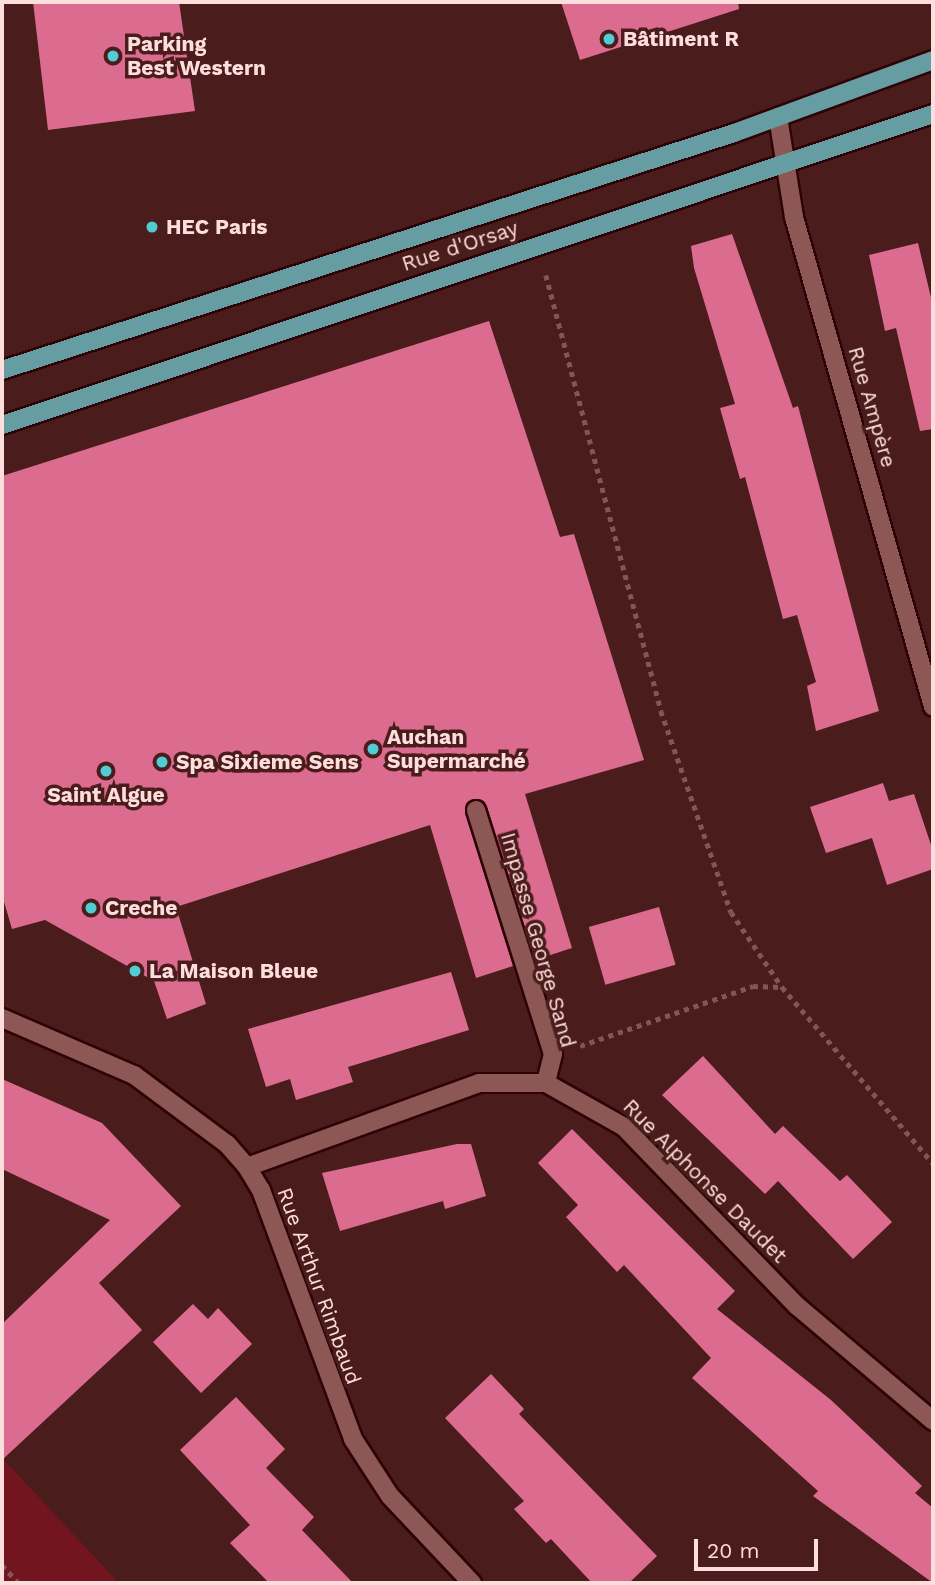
<!DOCTYPE html>
<html>
<head>
<meta charset="utf-8">
<style>
  body { margin:0 }
  #map { position:relative; width:935px; height:1585px; overflow:hidden; background:#4b1c1c; font-family:"Work Sans",sans-serif }
  div>[style] { position:absolute }
  .green>* { inset:0; background:#73151e }
  .building>* { inset:0; background:#dc6c8f; transform-origin:0 0 }
  .path>* { height:4.5px; margin-top:-2.25px; transform-origin:0; background:repeating-linear-gradient(90deg,#815756 0 5px,transparent 0 10px) }
  .roads { filter:drop-shadow(2px 0 #2e0306) drop-shadow(-2px 0 #2e0306) drop-shadow(0 2px #2e0306) drop-shadow(0 -2px #2e0306) }
  .minor>* { height:18px; margin:-9px; padding:0 9px; transform-origin:9px; border-radius:9px; background:#8d5756 }
  .major>* { height:18px; margin:-9px; padding:0 9px; transform-origin:9px; border-radius:9px; background:#659da2 }
  .dots>* { width:19px; height:19px; translate:-50% -50%; box-sizing:border-box; border:4px solid #4b1c1c; border-radius:50% }
  span { translate:-50% -50%; white-space:nowrap; text-align:center; line-height:1.15; -webkit-text-stroke:7px #4b1c1c; paint-order:stroke }
  .poi-label { font-size:21px; color:#fededc; font-weight:700 }
  .left { translate:0 -50%; text-align:left }
  .street-label { font-size:21px; color:#fededc }
  .frame { position:absolute; inset:0; border:4px solid #fededc; pointer-events:none }
  .scale { position:absolute; left:694px; top:1539px; width:124px; height:32px; box-sizing:border-box; border:4px solid #fededc; border-top:0; padding-left:9px; font-size:21px; line-height:24px; white-space:nowrap; color:#fededc; -webkit-text-stroke:5px #4b1c1c; paint-order:stroke }
</style>
</head>
<body>
<div id="map">
  <div class="green">
    <div style="clip-path:polygon(2px 1458px,119px 1583px,2px 1583px)"></div>
  </div>
  <div class="building">
    <div style="clip-path:polygon(33px 2px,179px 2px,195px 111px,48px 130px)"></div>
    <div style="clip-path:polygon(561px 2px,738px 2px,739px 9px,580px 60px)"></div>
    <div style="clip-path:polygon(732px 234px,793px 408px,798px 406px,879px 711px,816px 731px,807px 686px,816px 682px,797px 615px,783px 619px,745px 477px,740px 479px,720px 408px,735px 404px,694px 268px,691px 246px)"></div>
    <div style="clip-path:polygon(918px 243px,933px 306px,933px 429px,920px 431px,896px 328px,885px 331px,869px 255px)"></div>
    <div style="clip-path:polygon(489px 321px,560px 537px,574px 534px,644px 760px,525px 794px,572px 948px,535px 960px,487px 807px,478px 799px,467px 803px,465px 813px,513px 966px,476px 978px,430px 825px,176px 907px,206px 1004px,167px 1019px,154px 981px,45px 920px,12px 929px,2px 895px,2px 476px)"></div>
    <div style="clip-path:polygon(883px 783px,889px 801px,914px 794px,933px 851px,933px 869px,887px 885px,872px 838px,826px 853px,810px 807px)"></div>
    <div style="left:659px;top:907px;width:60px;height:73px;rotate:74deg"></div>
    <div style="clip-path:polygon(451px 972px,469px 1030px,348px 1067px,353px 1082px,296px 1100px,290px 1079px,266px 1087px,248px 1029px)"></div>
    <div style="clip-path:polygon(703px 1056px,775px 1134px,783px 1126px,840px 1181px,847px 1175px,892px 1222px,853px 1259px,778px 1181px,765px 1194px,662px 1095px)"></div>
    <div style="clip-path:polygon(2px 1079px,102px 1123px,181px 1206px,99px 1283px,142px 1330px,2px 1460px,2px 1324px,110px 1220px,2px 1169px)"></div>
    <div style="clip-path:polygon(572px 1129px,735px 1291px,717px 1309px,831px 1400px,922px 1486px,915px 1493px,933px 1508px,933px 1583px,813px 1496px,818px 1491px,692px 1378px,711px 1358px,624px 1265px,617px 1272px,566px 1217px,578px 1205px,538px 1163px)"></div>
    <div style="clip-path:polygon(457px 1144px,471px 1144px,486px 1196px,445px 1209px,443px 1201px,340px 1231px,322px 1173px)"></div>
    <div style="clip-path:polygon(193px 1304px,208px 1319px,218px 1308px,252px 1344px,201px 1393px,153px 1342px)"></div>
    <div style="clip-path:polygon(491px 1374px,524px 1409px,519px 1414px,657px 1556px,629px 1583px,592px 1583px,551px 1539px,546px 1543px,514px 1509px,524px 1501px,445px 1418px)"></div>
    <div style="clip-path:polygon(236px 1397px,285px 1449px,266px 1468px,314px 1517px,302px 1530px,353px 1583px,269px 1583px,230px 1543px,250px 1525px,180px 1450px)"></div>
  </div>
  <div class="path">
    <div style="left:546px;top:275px;width:451px;rotate:75.2deg"></div>
    <div style="left:661px;top:711px;width:213px;rotate:70.8deg"></div>
    <div style="left:731px;top:912px;width:91px;rotate:55.8deg"></div>
    <div style="left:782px;top:987px;width:232px;rotate:49.4deg"></div>
    <div style="left:580px;top:1046px;width:183px;rotate:-19.1deg"></div>
    <div style="left:753px;top:986px;width:28px;rotate:2deg"></div>
    <div style="left:2px;top:1565px;width:25px;rotate:47deg"></div>
  </div>
  <div class="roads">
    <div class="minor">
      <div style="left:778px;top:117px;width:101px;rotate:80.9deg"></div>
      <div style="left:794px;top:217px;width:509px;rotate:74.16deg"></div>
      <div style="left:476px;top:810px;width:256px;rotate:72.5deg"></div>
      <div style="left:553px;top:1054px;width:30px;rotate:104deg"></div>
      <div style="left:2px;top:1018px;width:144px;rotate:23.4deg"></div>
      <div style="left:134px;top:1075px;width:116px;rotate:36.6deg"></div>
      <div style="left:227px;top:1144px;width:30px;rotate:49deg"></div>
      <div style="left:247px;top:1167px;width:27px;rotate:59deg"></div>
      <div style="left:261px;top:1190px;width:265px;rotate:69.7deg"></div>
      <div style="left:353px;top:1439px;width:68px;rotate:57deg"></div>
      <div style="left:390px;top:1496px;width:120px;rotate:46.7deg"></div>
      <div style="left:247px;top:1167px;width:247px;rotate:-19.9deg"></div>
      <div style="left:479px;top:1083px;width:67px"></div>
      <div style="left:546px;top:1083px;width:90px;rotate:29.4deg"></div>
      <div style="left:624px;top:1127px;width:249px;rotate:46deg"></div>
      <div style="left:797px;top:1306px;width:178px;rotate:40.2deg"></div>
    </div>
    <div class="major">
      <div style="left:2px;top:370px;width:769px;rotate:-17.94deg"></div>
      <div style="left:734px;top:133px;width:212px;rotate:-20.1deg"></div>
      <div style="left:2px;top:425px;width:982px;rotate:-18.47deg"></div>
    </div>
  </div>
  <div class="dots">
    <div style="left:609px;top:39px;background:#51ccd4"></div>
    <div style="left:113px;top:56px;background:#51ccd4"></div>
    <div style="left:152px;top:227px;background:#51ccd4"></div>
    <div style="left:373px;top:749px;background:#51ccd4"></div>
    <div style="left:162px;top:762px;background:#51ccd4"></div>
    <div style="left:106px;top:771px;background:#51ccd4"></div>
    <div style="left:91px;top:908px;background:#51ccd4"></div>
    <div style="left:135px;top:971px;background:#51ccd4"></div>
  </div>
  <div class="poi-label">
    <span class="left" style="left:623px;top:39px">Bâtiment R</span>
    <span class="left" style="left:127px;top:56px">Parking<br>Best Western</span>
    <span class="left" style="left:166px;top:227px">HEC Paris</span>
    <span class="left" style="left:387px;top:749px">Auchan<br>Supermarché</span>
    <span class="left" style="left:176px;top:762px">Spa Sixieme Sens</span>
    <span style="left:106px;top:795px">Saint Algue</span>
    <span class="left" style="left:105px;top:908px">Creche</span>
    <span class="left" style="left:149px;top:971px">La Maison Bleue</span>
  </div>
  <div class="street-label">
    <span style="left:460px;top:246px;rotate:-18deg">Rue d'Orsay</span>
    <span style="left:872px;top:407px;rotate:74deg">Rue Ampère</span>
    <span style="left:538px;top:940px;rotate:74deg">Impasse George Sand</span>
    <span style="left:705px;top:1181px;rotate:45deg">Rue Alphonse Daudet</span>
    <span style="left:319px;top:1286px;rotate:70deg">Rue Arthur Rimbaud</span>
  </div>
  <div class="frame"></div>
  <div class="scale">20 m</div>
</div>
</body>
</html>
